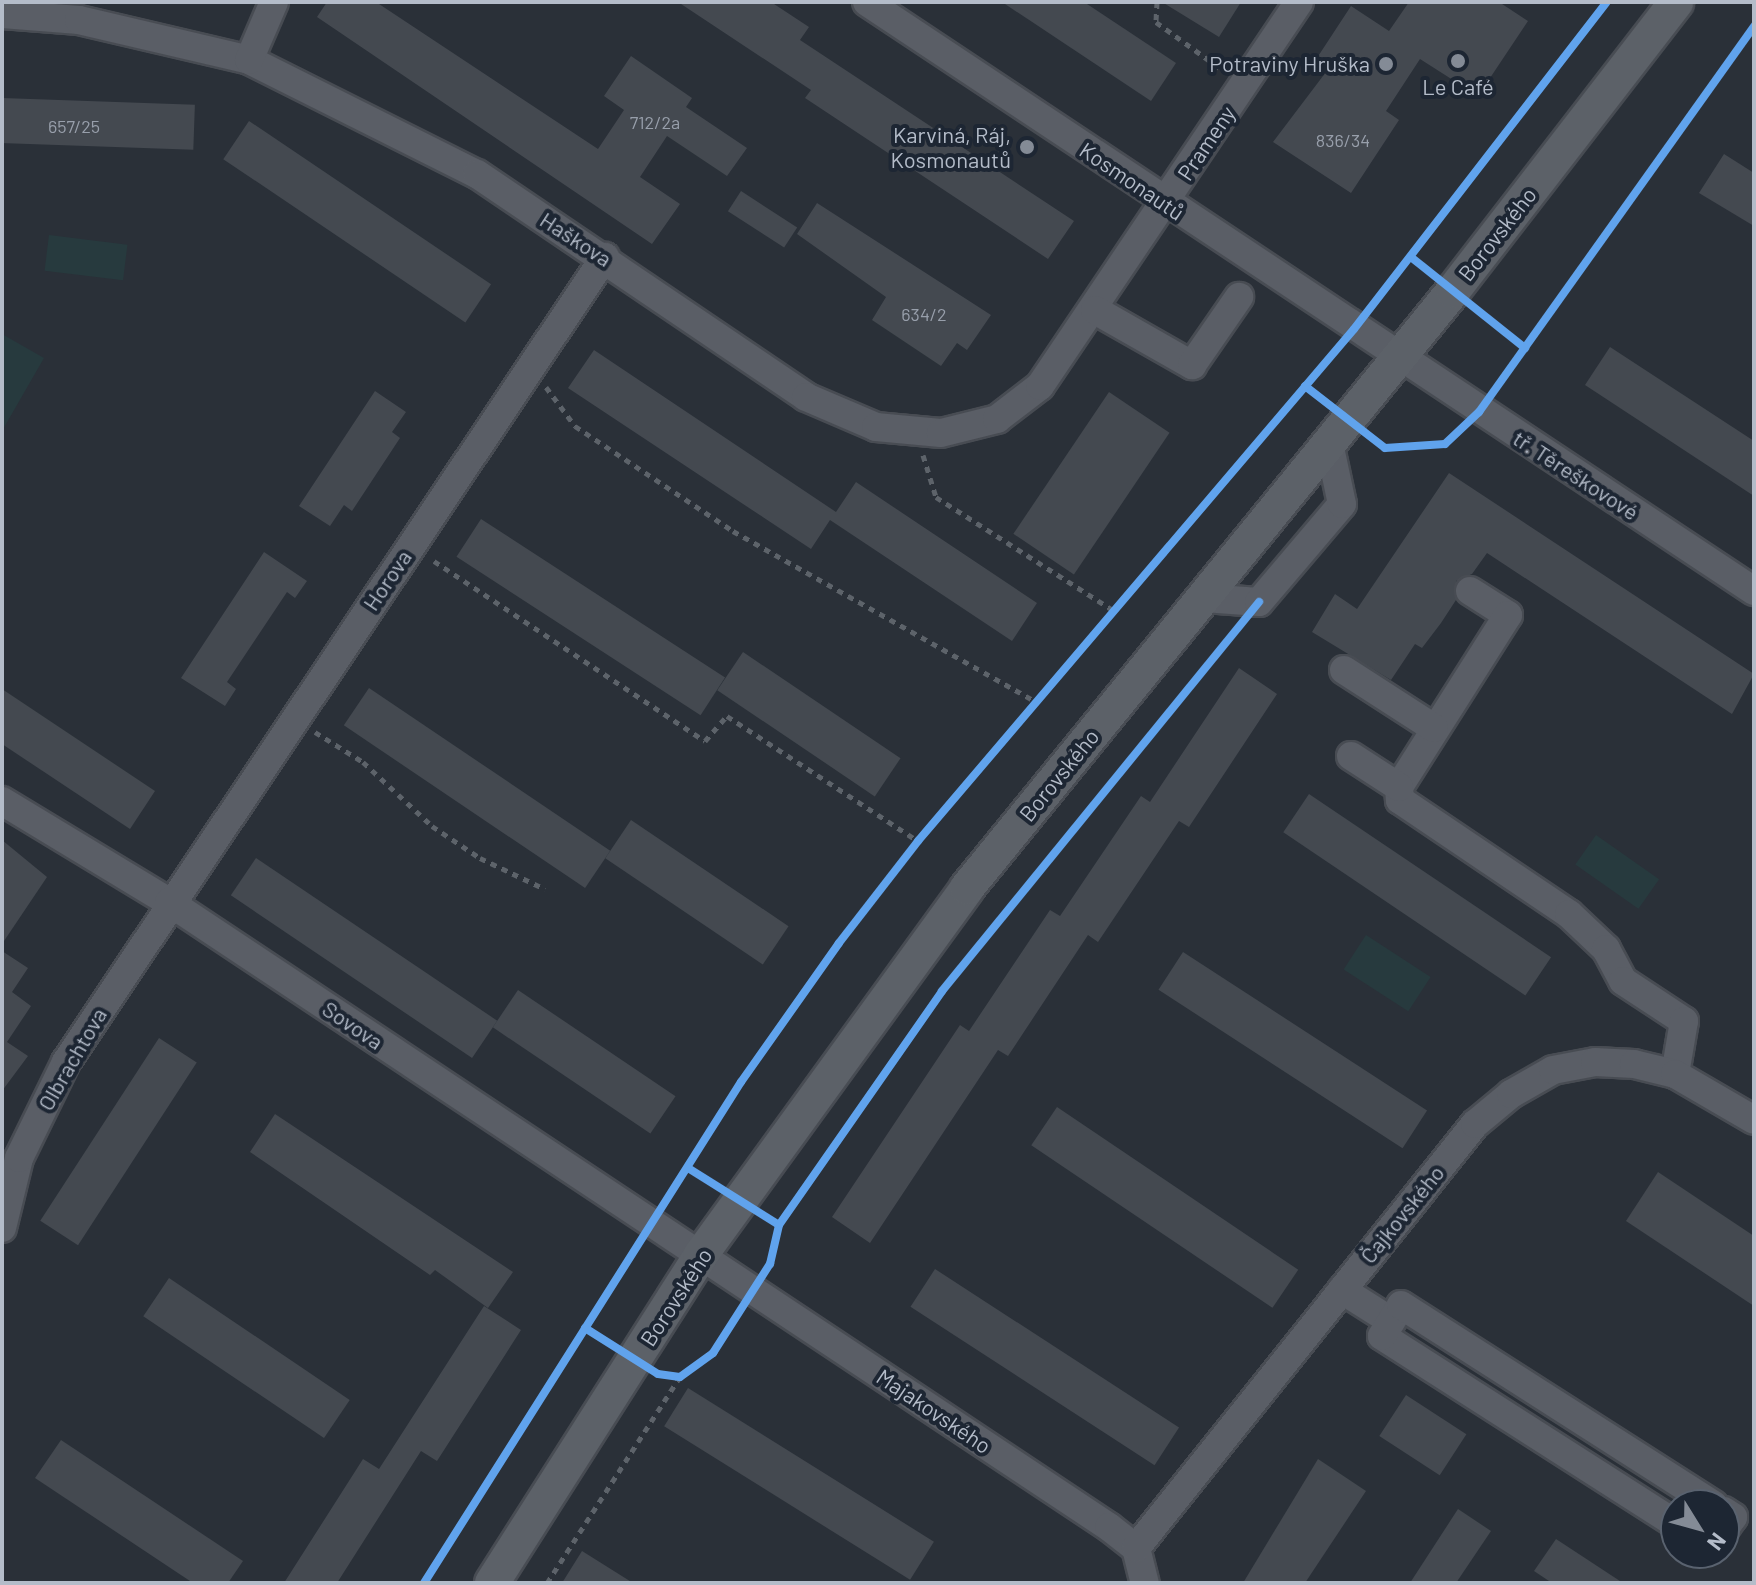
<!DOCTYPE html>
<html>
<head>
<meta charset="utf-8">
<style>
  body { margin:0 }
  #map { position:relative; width:1756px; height:1585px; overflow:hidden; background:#2a3038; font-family:Barlow,sans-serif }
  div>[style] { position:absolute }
  .green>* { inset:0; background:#273a3e; transform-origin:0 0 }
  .building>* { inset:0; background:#444950; transform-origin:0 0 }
  .path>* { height:5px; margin-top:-2.5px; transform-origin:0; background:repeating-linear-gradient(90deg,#5d636a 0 6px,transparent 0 12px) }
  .roads { filter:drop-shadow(2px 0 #484c53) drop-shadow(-2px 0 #484c53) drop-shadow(0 2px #484c53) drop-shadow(0 -2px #484c53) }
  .minor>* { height:28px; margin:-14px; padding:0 14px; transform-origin:14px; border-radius:14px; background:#5a5e66 }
  .major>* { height:34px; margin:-17px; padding:0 17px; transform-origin:17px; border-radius:17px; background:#5c6168 }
  .cycleway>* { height:8px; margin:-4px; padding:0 4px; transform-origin:4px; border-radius:4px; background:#60a3ed }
  .dots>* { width:22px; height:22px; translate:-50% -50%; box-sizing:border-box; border:4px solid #1d2633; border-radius:50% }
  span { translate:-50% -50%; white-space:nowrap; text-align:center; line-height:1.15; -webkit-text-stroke:8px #1d2633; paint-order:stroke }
  .number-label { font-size:18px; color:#989fab }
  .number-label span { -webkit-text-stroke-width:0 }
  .poi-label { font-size:22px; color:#b4bcc9 }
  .right { translate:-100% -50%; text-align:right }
  .street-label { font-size:22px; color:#b4bcc9 }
  .frame { position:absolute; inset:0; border:4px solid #b4bcc9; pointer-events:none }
  .north { position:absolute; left:1660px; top:1489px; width:80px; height:80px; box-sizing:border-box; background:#1d2633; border:2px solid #59626f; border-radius:50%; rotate:127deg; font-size:22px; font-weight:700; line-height:32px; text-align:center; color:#b4bcc9 }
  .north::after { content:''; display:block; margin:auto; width:28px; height:36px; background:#848b96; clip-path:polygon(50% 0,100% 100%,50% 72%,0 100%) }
</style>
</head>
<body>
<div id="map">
  <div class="green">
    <div style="left:49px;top:235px;width:79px;height:36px;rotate:7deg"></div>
    <div style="clip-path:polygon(2px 334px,44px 358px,2px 431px)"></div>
    <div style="left:1596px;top:835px;width:77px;height:36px;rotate:35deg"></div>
    <div style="left:1366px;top:935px;width:77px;height:41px;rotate:33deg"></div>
  </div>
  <div class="building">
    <div style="clip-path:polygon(327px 2px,376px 2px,598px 149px,624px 110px,604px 96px,631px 56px,692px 98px,686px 107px,747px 148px,727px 176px,667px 136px,640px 177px,680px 204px,652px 244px,317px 17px)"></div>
    <div style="clip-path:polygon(678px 2px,771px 2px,809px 27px,800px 40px,1074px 221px,1048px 259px,805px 98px,811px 90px)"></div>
    <div style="clip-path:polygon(1002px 2px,1084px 2px,1176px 63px,1151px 101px)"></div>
    <div style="clip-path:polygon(1162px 2px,1241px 2px,1219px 37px)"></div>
    <div style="clip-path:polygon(1409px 2px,1499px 2px,1528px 21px,1478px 96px,1420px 59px,1386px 111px,1399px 120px,1351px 193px,1273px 142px,1326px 72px,1313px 64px,1351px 6px,1389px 31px)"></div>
    <div style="left:2px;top:98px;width:193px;height:45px;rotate:2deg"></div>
    <div style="left:249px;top:121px;width:292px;height:46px;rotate:34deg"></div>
    <div style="clip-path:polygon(1724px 154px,1754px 173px,1754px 226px,1699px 193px)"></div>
    <div style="left:741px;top:191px;width:67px;height:24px;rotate:33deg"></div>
    <div style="clip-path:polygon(817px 203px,991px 315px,967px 350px,957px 343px,941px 366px,872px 320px,886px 297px,797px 234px)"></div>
    <div style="clip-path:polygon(1610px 347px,1754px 441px,1754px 496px,1585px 385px)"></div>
    <div style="clip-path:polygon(594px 350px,836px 512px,856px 482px,1037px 603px,1012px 641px,830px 520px,811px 549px,568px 388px)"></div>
    <div style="clip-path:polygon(375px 391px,406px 412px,392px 432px,400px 438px,352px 511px,344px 505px,330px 526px,299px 506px)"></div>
    <div style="left:1109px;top:392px;width:73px;height:171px;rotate:34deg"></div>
    <div style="clip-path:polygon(1449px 473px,1754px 674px,1732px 714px,1487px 553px,1472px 574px,1456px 581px,1456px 600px,1441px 623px,1422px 648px,1415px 644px,1391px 680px,1312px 632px,1335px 594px,1357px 609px)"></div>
    <div style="left:481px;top:519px;width:291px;height:45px;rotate:33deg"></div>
    <div style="clip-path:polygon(264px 552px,307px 581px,295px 598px,287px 592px,227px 682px,236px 689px,225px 706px,181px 678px)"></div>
    <div style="left:743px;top:652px;width:190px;height:46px;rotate:34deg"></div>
    <div style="clip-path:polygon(1239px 668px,1277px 694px,1189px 827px,1179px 821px,1098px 942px,1088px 935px,1008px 1056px,998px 1050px,870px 1243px,832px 1217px,960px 1025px,969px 1031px,1050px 910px,1060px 916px,1141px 796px,1150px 802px)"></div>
    <div style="left:369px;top:688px;width:291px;height:45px;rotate:34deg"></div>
    <div style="clip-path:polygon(2px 689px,155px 791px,130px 829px,2px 744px)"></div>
    <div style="left:1309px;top:794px;width:292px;height:46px;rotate:34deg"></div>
    <div style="left:631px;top:820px;width:190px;height:46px;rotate:34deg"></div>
    <div style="clip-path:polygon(2px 840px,47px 877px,2px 944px)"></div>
    <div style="left:256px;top:858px;width:291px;height:45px;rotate:34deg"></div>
    <div style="clip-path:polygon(2px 951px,28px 968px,12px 992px,31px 1006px,7px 1042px,28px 1056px,2px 1091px)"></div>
    <div style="left:1183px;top:952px;width:291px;height:45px;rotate:33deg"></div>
    <div style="left:518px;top:990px;width:190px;height:45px;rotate:34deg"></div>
    <div style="left:159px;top:1038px;width:45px;height:218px;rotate:33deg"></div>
    <div style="left:1057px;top:1107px;width:291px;height:46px;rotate:34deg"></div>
    <div style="clip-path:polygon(275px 1114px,513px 1272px,488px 1308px,435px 1270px,430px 1275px,250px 1152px)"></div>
    <div style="clip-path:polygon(1658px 1172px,1754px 1236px,1754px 1306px,1626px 1221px)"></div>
    <div style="left:935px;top:1269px;width:291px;height:45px;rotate:33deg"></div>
    <div style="left:169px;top:1278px;width:218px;height:46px;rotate:34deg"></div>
    <div style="clip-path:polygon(484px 1306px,521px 1330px,437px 1461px,421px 1451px,337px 1583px,284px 1583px,363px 1459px,379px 1469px)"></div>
    <div style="left:688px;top:1388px;width:290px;height:45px;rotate:32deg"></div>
    <div style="left:1406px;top:1395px;width:72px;height:49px;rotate:33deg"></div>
    <div style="clip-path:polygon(61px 1440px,243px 1561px,228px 1583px,193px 1583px,35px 1478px)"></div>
    <div style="clip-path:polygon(1318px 1459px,1366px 1491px,1305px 1583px,1243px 1583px)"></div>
    <div style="clip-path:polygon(1458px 1509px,1491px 1531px,1456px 1583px,1410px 1583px)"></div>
    <div style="clip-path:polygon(1556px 1539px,1623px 1583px,1552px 1583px,1534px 1571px)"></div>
    <div style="clip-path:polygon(582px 1551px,633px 1583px,562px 1583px)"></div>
  </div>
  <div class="path">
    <div style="left:1157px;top:2px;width:20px;rotate:93deg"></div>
    <div style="left:1156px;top:22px;width:84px;rotate:35.8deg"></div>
    <div style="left:546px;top:387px;width:49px;rotate:53.4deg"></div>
    <div style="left:575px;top:426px;width:190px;rotate:33.6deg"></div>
    <div style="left:733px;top:531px;width:349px;rotate:29.4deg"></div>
    <div style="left:923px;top:455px;width:44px;rotate:72.8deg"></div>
    <div style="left:936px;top:497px;width:211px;rotate:32.6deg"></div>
    <div style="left:434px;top:561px;width:325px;rotate:33.6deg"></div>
    <div style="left:705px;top:741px;width:33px;rotate:-49deg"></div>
    <div style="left:727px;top:716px;width:228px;rotate:33.2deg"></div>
    <div style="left:315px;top:732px;width:57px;rotate:32deg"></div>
    <div style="left:363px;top:762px;width:94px;rotate:42.8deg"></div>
    <div style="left:432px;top:826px;width:58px;rotate:33.7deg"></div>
    <div style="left:480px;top:858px;width:72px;rotate:25.5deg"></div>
    <div style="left:547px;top:1583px;width:245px;rotate:-57.2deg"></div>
  </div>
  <div class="roads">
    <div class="minor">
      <div style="left:867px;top:2px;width:1065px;rotate:33.59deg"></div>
      <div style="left:2px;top:14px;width:77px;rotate:4.5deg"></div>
      <div style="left:79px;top:20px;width:175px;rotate:13.2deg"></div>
      <div style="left:249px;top:60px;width:255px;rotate:26.6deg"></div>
      <div style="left:477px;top:174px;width:397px;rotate:34.1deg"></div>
      <div style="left:806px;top:397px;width:76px;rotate:23.2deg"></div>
      <div style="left:876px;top:427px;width:65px;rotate:5.3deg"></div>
      <div style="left:941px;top:433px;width:58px;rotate:-14deg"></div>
      <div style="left:997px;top:419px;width:54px;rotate:-37.5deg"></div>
      <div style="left:1040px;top:386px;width:463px;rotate:-56deg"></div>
      <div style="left:249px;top:60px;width:63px;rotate:-66.7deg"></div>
      <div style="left:1095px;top:310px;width:112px;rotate:29.6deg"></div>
      <div style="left:1192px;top:365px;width:83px;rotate:-55.3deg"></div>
      <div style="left:1470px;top:591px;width:45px;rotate:32.3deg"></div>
      <div style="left:1508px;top:615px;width:204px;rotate:122.4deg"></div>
      <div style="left:1399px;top:787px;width:13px;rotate:86deg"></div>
      <div style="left:1400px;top:800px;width:204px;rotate:34deg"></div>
      <div style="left:1569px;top:914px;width:51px;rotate:43.4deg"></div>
      <div style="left:1606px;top:949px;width:36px;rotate:62deg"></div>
      <div style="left:1623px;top:981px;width:73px;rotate:33.3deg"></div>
      <div style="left:1684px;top:1021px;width:54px;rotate:99.6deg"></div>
      <div style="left:1204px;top:598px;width:55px;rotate:4.2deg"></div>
      <div style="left:1259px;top:602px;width:128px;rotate:-49.7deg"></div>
      <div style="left:1342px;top:504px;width:62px;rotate:-102deg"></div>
      <div style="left:1344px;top:670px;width:107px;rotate:32.8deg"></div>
      <div style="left:1351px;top:756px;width:57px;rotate:32.9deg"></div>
      <div style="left:2px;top:801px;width:195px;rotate:31.2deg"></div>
      <div style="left:169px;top:902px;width:1129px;rotate:33.62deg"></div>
      <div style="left:1109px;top:1527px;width:34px;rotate:38deg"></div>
      <div style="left:1136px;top:1548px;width:36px;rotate:76deg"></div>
      <div style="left:2px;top:1228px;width:72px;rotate:-76.3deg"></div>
      <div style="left:19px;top:1158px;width:107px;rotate:-63.9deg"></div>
      <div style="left:66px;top:1062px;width:969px;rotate:-56.2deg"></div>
      <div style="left:1342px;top:1290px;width:58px;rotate:32.3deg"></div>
      <div style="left:1724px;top:1511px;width:11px;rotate:34deg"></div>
      <div style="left:1733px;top:1517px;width:16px;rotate:125deg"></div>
      <div style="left:1676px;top:1524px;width:349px;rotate:-147.4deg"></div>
      <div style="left:1382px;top:1336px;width:36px;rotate:-58deg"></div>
      <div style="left:1401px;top:1305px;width:371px;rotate:32.6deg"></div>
      <div style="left:1136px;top:1548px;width:543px;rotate:-51.36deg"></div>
      <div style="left:1475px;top:1124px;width:47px;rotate:-39.8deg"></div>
      <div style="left:1511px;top:1094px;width:48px;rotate:-29.7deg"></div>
      <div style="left:1553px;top:1070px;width:43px;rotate:-10.8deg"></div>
      <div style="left:1595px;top:1062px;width:39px;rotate:3deg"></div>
      <div style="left:1634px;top:1064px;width:42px;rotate:13.7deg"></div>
      <div style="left:1675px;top:1074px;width:91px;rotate:30.2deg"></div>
    </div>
    <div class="major">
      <div style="left:492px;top:1583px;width:388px;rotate:-57.5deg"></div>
      <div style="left:700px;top:1256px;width:455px;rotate:-54deg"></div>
      <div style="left:967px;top:888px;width:770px;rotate:-50.85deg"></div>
      <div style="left:1453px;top:291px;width:365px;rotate:-52.3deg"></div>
    </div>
  </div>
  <div class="cycleway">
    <div style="left:1411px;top:257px;width:146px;rotate:38.6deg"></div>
    <div style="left:1305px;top:386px;width:101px;rotate:37.8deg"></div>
    <div style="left:1385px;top:448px;width:60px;rotate:-3.8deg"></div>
    <div style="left:1445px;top:444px;width:47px;rotate:-43.3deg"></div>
    <div style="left:1479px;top:412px;width:474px;rotate:-54.5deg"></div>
    <div style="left:688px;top:1168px;width:107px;rotate:32.1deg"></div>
    <div style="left:585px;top:1328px;width:86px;rotate:32.2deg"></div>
    <div style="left:658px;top:1374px;width:22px;rotate:8deg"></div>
    <div style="left:680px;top:1377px;width:41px;rotate:-36deg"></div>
    <div style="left:713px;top:1353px;width:106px;rotate:-57.4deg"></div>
    <div style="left:770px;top:1264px;width:40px;rotate:-77deg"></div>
    <div style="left:779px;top:1225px;width:285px;rotate:-55.1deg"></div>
    <div style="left:942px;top:991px;width:502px;rotate:-50.82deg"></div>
    <div style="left:424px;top:1583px;width:593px;rotate:-57.68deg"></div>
    <div style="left:741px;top:1082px;width:170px;rotate:-54.8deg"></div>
    <div style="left:839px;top:943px;width:129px;rotate:-52.2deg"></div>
    <div style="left:918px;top:841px;width:672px;rotate:-49.58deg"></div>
    <div style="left:1354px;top:329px;width:413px;rotate:-52.3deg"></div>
  </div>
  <div class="dots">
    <div style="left:1458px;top:61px;background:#848b96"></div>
    <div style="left:1386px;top:64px;background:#848b96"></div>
    <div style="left:1027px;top:147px;background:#848b96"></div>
  </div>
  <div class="number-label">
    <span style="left:655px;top:122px">712/2a</span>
    <span style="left:74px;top:126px">657/25</span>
    <span style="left:1343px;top:140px">836/34</span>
    <span style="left:924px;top:314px">634/2</span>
  </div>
  <div class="poi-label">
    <span class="right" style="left:1370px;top:64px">Potraviny Hruška</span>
    <span style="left:1458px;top:87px">Le Café</span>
    <span class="right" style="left:1011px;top:147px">Karviná, Ráj,<br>Kosmonautů</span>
  </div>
  <div class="street-label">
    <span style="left:1206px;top:143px;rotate:-56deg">Prameny</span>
    <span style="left:1132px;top:181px;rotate:34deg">Kosmonautů</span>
    <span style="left:1497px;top:234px;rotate:-52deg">Borovského</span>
    <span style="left:576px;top:239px;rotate:33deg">Haškova</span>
    <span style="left:1576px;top:475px;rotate:33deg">tř. Těreškovové</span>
    <span style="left:387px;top:580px;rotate:-56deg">Horova</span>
    <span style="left:1059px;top:775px;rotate:-51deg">Borovského</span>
    <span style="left:353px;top:1025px;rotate:34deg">Sovova</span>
    <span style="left:72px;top:1059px;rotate:-60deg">Olbrachtova</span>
    <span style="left:1402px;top:1214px;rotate:-51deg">Čajkovského</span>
    <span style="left:676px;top:1297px;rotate:-57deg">Borovského</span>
    <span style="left:934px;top:1411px;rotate:34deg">Majakovského</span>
  </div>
  <div class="frame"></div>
  <div class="north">N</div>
</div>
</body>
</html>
